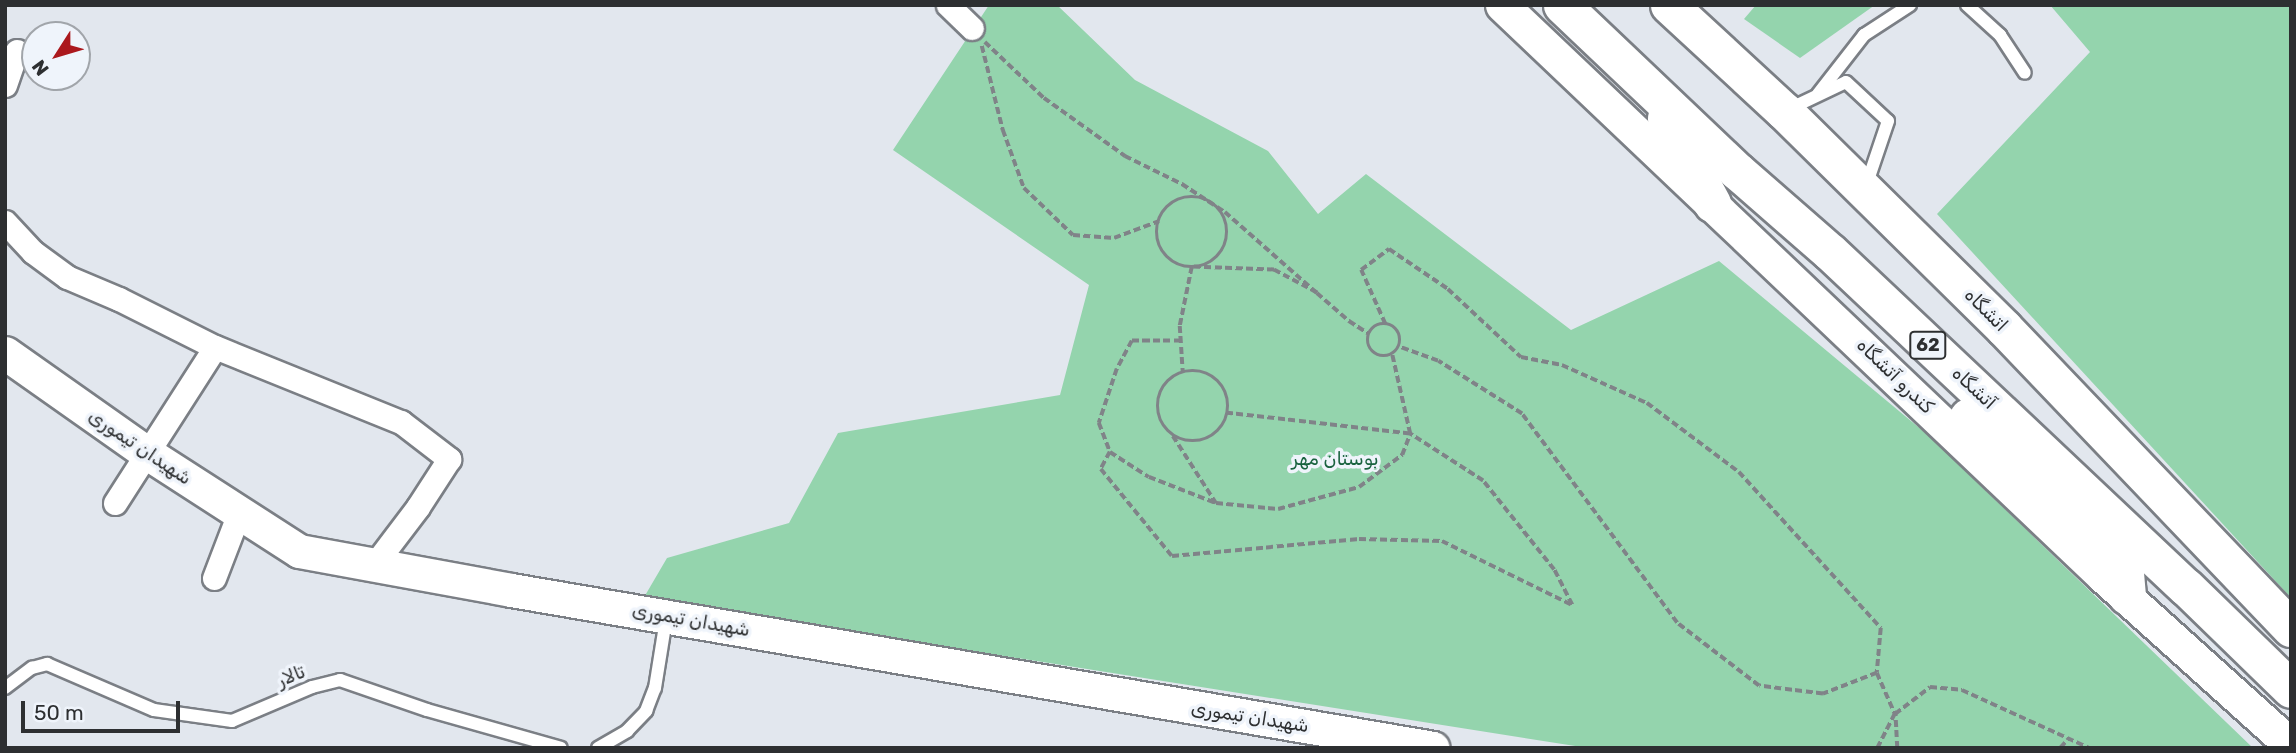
<!DOCTYPE html>
<html>
<head>
<meta charset="utf-8">
<style>
  body { margin:0 }
  #map { position:relative; width:2296px; height:753px; overflow:hidden; background:#e2e7ee; font-family:Rubik,Vazirmatn,sans-serif }
  div>[style] { position:absolute }
  .green>* { inset:0; background:#94d4ad }
  .path>* { height:3.5px; margin-top:-1.75px; transform-origin:0; background:repeating-linear-gradient(90deg,#808388 0 7px,transparent 0 10.5px) }
  .path>.ring { margin:-1.75px; padding:0; box-sizing:content-box; background:none; border:3.5px solid #808388; border-radius:50% }
  .roads { filter:drop-shadow(2px 0 #7b7f85) drop-shadow(-2px 0 #7b7f85) drop-shadow(0 2px #7b7f85) drop-shadow(0 -2px #7b7f85) }
  .service>* { height:12px; margin:-6px; padding:0 6px; transform-origin:6px; border-radius:6px; background:#fff }
  .minor>* { height:23px; margin:-11.5px; padding:0 11.5px; transform-origin:11.5px; border-radius:11.5px; background:#fff }
  .secondary>* { height:33px; margin:-16.5px; padding:0 16.5px; transform-origin:16.5px; border-radius:16.5px; background:#fff }
  .primary>* { height:37px; margin:-18.5px; padding:0 18.5px; transform-origin:18.5px; border-radius:18.5px; background:#fff }
  span { translate:-50% -50%; white-space:nowrap; text-align:center; line-height:1.15; -webkit-text-stroke:7px #eff4fb; paint-order:stroke }
  .shield-label span { padding:2px 5px; background:#eff4fb; border:2px solid; border-radius:5px; -webkit-text-stroke-width:0 }
  .shield-label { font-size:18px; color:#2d2f31; font-weight:700 }
  .street-label { font-size:19px; color:#2d2f31 }
  .park-label { font-size:19px; color:#19633f }
  .frame { position:absolute; inset:0; border:7px solid #2d2f31; pointer-events:none }
  .north { position:absolute; left:21px; top:21px; width:70px; height:70px; box-sizing:border-box; background:#eff4fb; border:2px solid #a1a5aa; border-radius:50%; rotate:233deg; font-size:19px; font-weight:700; line-height:28px; text-align:center; color:#2d2f31 }
  .north::after { content:''; display:block; margin:auto; width:24px; height:32px; background:#ab181d; clip-path:polygon(50% 0,100% 100%,50% 72%,0 100%) }
  .scale { position:absolute; left:21px; top:701px; width:159px; height:32px; box-sizing:border-box; border:4px solid #2d2f31; border-top:0; padding-left:9px; font-size:21px; line-height:24px; white-space:nowrap; color:#2d2f31; -webkit-text-stroke:5px #eff4fb; paint-order:stroke }
</style>
</head>
<body>
<div id="map">
  <div class="green">
    <div style="clip-path:polygon(989px 5px,1057px 5px,1135px 80px,1268px 151px,1318px 214px,1366px 174px,1571px 330px,1719px 261px,1929px 436px,2253px 748px,1588px 748px,643px 599px,667px 558px,789px 523px,838px 433px,1060px 395px,1089px 285px,893px 150px)"></div>
    <div style="clip-path:polygon(1756px 5px,1875px 5px,1800px 58px,1744px 19px)"></div>
    <div style="clip-path:polygon(2050px 5px,2291px 5px,2291px 598px,1937px 214px,2090px 52px)"></div>
  </div>
  <div class="path">
    <div style="left:985px;top:42px;width:81px;rotate:43.5deg"></div>
    <div style="left:1044px;top:98px;width:100px;rotate:35.6deg"></div>
    <div style="left:1125px;top:156px;width:64px;rotate:26.2deg"></div>
    <div style="left:1182px;top:184px;width:51px;rotate:33.1deg"></div>
    <div style="left:1225px;top:212px;width:123px;rotate:41.4deg"></div>
    <div style="left:1317px;top:293px;width:49px;rotate:-151.9deg"></div>
    <div style="left:1274px;top:270px;width:82px;rotate:-177.9deg"></div>
    <div style="left:1192px;top:267px;width:60px;rotate:101.5deg"></div>
    <div style="left:1180px;top:326px;width:46px;rotate:86.3deg"></div>
    <div style="left:982px;top:46px;width:87px;rotate:76deg"></div>
    <div style="left:1003px;top:130px;width:62px;rotate:70.1deg"></div>
    <div style="left:1024px;top:188px;width:68px;rotate:43.8deg"></div>
    <div style="left:1073px;top:235px;width:41px;rotate:4.2deg"></div>
    <div style="left:1114px;top:238px;width:48px;rotate:-20.7deg"></div>
    <div class="ring" style="left:1157px;top:197px;width:66.5px;height:66.5px"></div>
    <div style="left:1317px;top:293px;width:43px;rotate:41.2deg"></div>
    <div style="left:1349px;top:321px;width:24px;rotate:33deg"></div>
    <div class="ring" style="left:1368px;top:324px;width:28.5px;height:28.5px"></div>
    <div style="left:1385px;top:324px;width:59px;rotate:-114deg"></div>
    <div style="left:1361px;top:270px;width:35px;rotate:-37deg"></div>
    <div style="left:1389px;top:249px;width:71px;rotate:34.1deg"></div>
    <div style="left:1448px;top:289px;width:100px;rotate:43deg"></div>
    <div style="left:1521px;top:357px;width:42px;rotate:11deg"></div>
    <div style="left:1562px;top:365px;width:93px;rotate:24.1deg"></div>
    <div style="left:1647px;top:403px;width:115px;rotate:36.9deg"></div>
    <div style="left:1739px;top:472px;width:211px;rotate:47.7deg"></div>
    <div style="left:1881px;top:628px;width:45px;rotate:95.1deg"></div>
    <div style="left:1877px;top:673px;width:58px;rotate:158.7deg"></div>
    <div style="left:1823px;top:694px;width:64px;rotate:-172.9deg"></div>
    <div style="left:1759px;top:686px;width:103px;rotate:-142.5deg"></div>
    <div style="left:1677px;top:623px;width:260px;rotate:-126.6deg"></div>
    <div style="left:1522px;top:414px;width:99px;rotate:-147.8deg"></div>
    <div style="left:1438px;top:361px;width:41px;rotate:-160.3deg"></div>
    <div style="left:1181px;top:341px;width:49px;rotate:180deg"></div>
    <div style="left:1132px;top:341px;width:32px;rotate:118deg"></div>
    <div style="left:1117px;top:369px;width:57px;rotate:108.4deg"></div>
    <div style="left:1099px;top:423px;width:31px;rotate:69deg"></div>
    <div style="left:1110px;top:452px;width:46px;rotate:32.7deg"></div>
    <div style="left:1149px;top:477px;width:72px;rotate:21.2deg"></div>
    <div style="left:1216px;top:503px;width:62px;rotate:5.5deg"></div>
    <div style="left:1278px;top:509px;width:84px;rotate:-15.2deg"></div>
    <div style="left:1359px;top:487px;width:54px;rotate:-36.7deg"></div>
    <div style="left:1402px;top:455px;width:22px;rotate:-69deg"></div>
    <div style="left:1410px;top:434px;width:184px;rotate:-173.5deg"></div>
    <div class="ring" style="left:1158px;top:371px;width:66.5px;height:66.5px"></div>
    <div style="left:1173px;top:436px;width:80px;rotate:57.3deg"></div>
    <div style="left:1110px;top:452px;width:19px;rotate:118deg"></div>
    <div style="left:1101px;top:469px;width:112px;rotate:50.8deg"></div>
    <div style="left:1172px;top:556px;width:188px;rotate:-5.2deg"></div>
    <div style="left:1359px;top:539px;width:83px;rotate:1.4deg"></div>
    <div style="left:1442px;top:541px;width:145px;rotate:26.2deg"></div>
    <div style="left:1572px;top:605px;width:39px;rotate:-117deg"></div>
    <div style="left:1554px;top:570px;width:114px;rotate:-128.6deg"></div>
    <div style="left:1483px;top:481px;width:87px;rotate:-147.2deg"></div>
    <div style="left:1410px;top:434px;width:81px;rotate:-102.8deg"></div>
    <div style="left:1877px;top:673px;width:45px;rotate:66.3deg"></div>
    <div style="left:1895px;top:714px;width:38px;rotate:117deg"></div>
    <div style="left:1897px;top:748px;width:34px;rotate:-93deg"></div>
    <div style="left:1895px;top:714px;width:44px;rotate:-37.6deg"></div>
    <div style="left:1930px;top:687px;width:32px;rotate:5deg"></div>
    <div style="left:1962px;top:690px;width:140px;rotate:24.5deg"></div>
    <div style="left:2060px;top:748px;width:13px;rotate:-48deg"></div>
  </div>
  <div class="roads">
    <div class="service">
      <div style="left:1967px;top:5px;width:45px;rotate:42.3deg"></div>
      <div style="left:2000px;top:35px;width:45px;rotate:56.7deg"></div>
      <div style="left:1818px;top:94px;width:75px;rotate:-52.1deg"></div>
      <div style="left:1864px;top:35px;width:55px;rotate:-33.1deg"></div>
      <div style="left:1787px;top:110px;width:65px;rotate:-25.4deg"></div>
      <div style="left:1846px;top:82px;width:57px;rotate:42.9deg"></div>
      <div style="left:1888px;top:121px;width:69px;rotate:108.7deg"></div>
      <div style="left:5px;top:688px;width:34px;rotate:-37deg"></div>
      <div style="left:32px;top:668px;width:16px;rotate:-15deg"></div>
      <div style="left:47px;top:664px;width:116px;rotate:23.3deg"></div>
      <div style="left:154px;top:710px;width:79px;rotate:8deg"></div>
      <div style="left:232px;top:721px;width:87px;rotate:-23deg"></div>
      <div style="left:312px;top:687px;width:29px;rotate:-14deg"></div>
      <div style="left:340px;top:680px;width:92px;rotate:19deg"></div>
      <div style="left:427px;top:710px;width:139px;rotate:15.8deg"></div>
      <div style="left:598px;top:748px;width:34px;rotate:-30deg"></div>
      <div style="left:627px;top:731px;width:28px;rotate:-46deg"></div>
      <div style="left:646px;top:711px;width:25px;rotate:-69deg"></div>
      <div style="left:655px;top:688px;width:70px;rotate:-80.9deg"></div>
    </div>
    <div class="minor">
      <div style="left:948px;top:5px;width:33px;rotate:44deg"></div>
      <div style="left:5px;top:85px;width:36px;rotate:-71deg"></div>
      <div style="left:5px;top:222px;width:41px;rotate:47deg"></div>
      <div style="left:33px;top:252px;width:42px;rotate:36.3deg"></div>
      <div style="left:67px;top:277px;width:56px;rotate:22.9deg"></div>
      <div style="left:119px;top:299px;width:107px;rotate:26.6deg"></div>
      <div style="left:215px;top:347px;width:201px;rotate:22deg"></div>
      <div style="left:401px;top:422px;width:61px;rotate:37.6deg"></div>
      <div style="left:449px;top:459px;width:57px;rotate:122.9deg"></div>
      <div style="left:418px;top:507px;width:73px;rotate:127.2deg"></div>
      <div style="left:115px;top:503px;width:185px;rotate:-57.3deg"></div>
      <div style="left:214px;top:578px;width:70px;rotate:-69deg"></div>
    </div>
    <div class="secondary">
      <div style="left:1502px;top:5px;width:829px;rotate:43.53deg"></div>
      <div style="left:2103px;top:576px;width:253px;rotate:42deg"></div>
      <div style="left:5px;top:353px;width:174px;rotate:35.2deg"></div>
      <div style="left:147px;top:453px;width:181px;rotate:32.8deg"></div>
      <div style="left:299px;top:551px;width:216px;rotate:10.4deg"></div>
      <div style="left:511px;top:590px;width:935px;rotate:9.72deg"></div>
    </div>
    <div class="primary">
      <div style="left:1562px;top:5px;width:241px;rotate:43.5deg"></div>
      <div style="left:1737px;top:171px;width:123px;rotate:41.1deg"></div>
      <div style="left:1830px;top:252px;width:489px;rotate:43.3deg"></div>
      <div style="left:2186px;top:587px;width:146px;rotate:44.2deg"></div>
      <div style="left:1669px;top:5px;width:156px;rotate:42.7deg"></div>
      <div style="left:1784px;top:111px;width:309px;rotate:44.6deg"></div>
      <div style="left:2004px;top:328px;width:415px;rotate:46.3deg"></div>
      <div style="left:1666px;top:118px;width:97px;rotate:61.6deg"></div>
      <div style="left:1968px;top:417px;width:197px;rotate:44deg"></div>
      <div style="left:2110px;top:554px;width:24px;rotate:52deg"></div>
      <div style="left:2125px;top:573px;width:23px;rotate:85deg"></div>
    </div>
  </div>
  <div class="shield-label">
    <span style="left:1928px;top:345px">62</span>
  </div>
  <div class="street-label">
    <span style="left:1986px;top:310px;rotate:45deg">اتشگاه</span>
    <span style="left:1895px;top:376px;rotate:44deg">کندرو آتشگاه</span>
    <span style="left:1974px;top:388px;rotate:43deg">آتشگاه</span>
    <span style="left:140px;top:447px;rotate:34deg">شهیدان تیموری</span>
    <span style="left:691px;top:620px;rotate:10deg">شهیدان تیموری</span>
    <span style="left:291px;top:676px;rotate:-22deg">تالار</span>
    <span style="left:1250px;top:717px;rotate:9deg">شهیدان تیموری</span>
  </div>
  <div class="park-label">
    <span style="left:1335px;top:459px">بوستان مهر</span>
  </div>
  <div class="frame"></div>
  <div class="north">N</div>
  <div class="scale">50 m</div>
</div>
</body>
</html>
